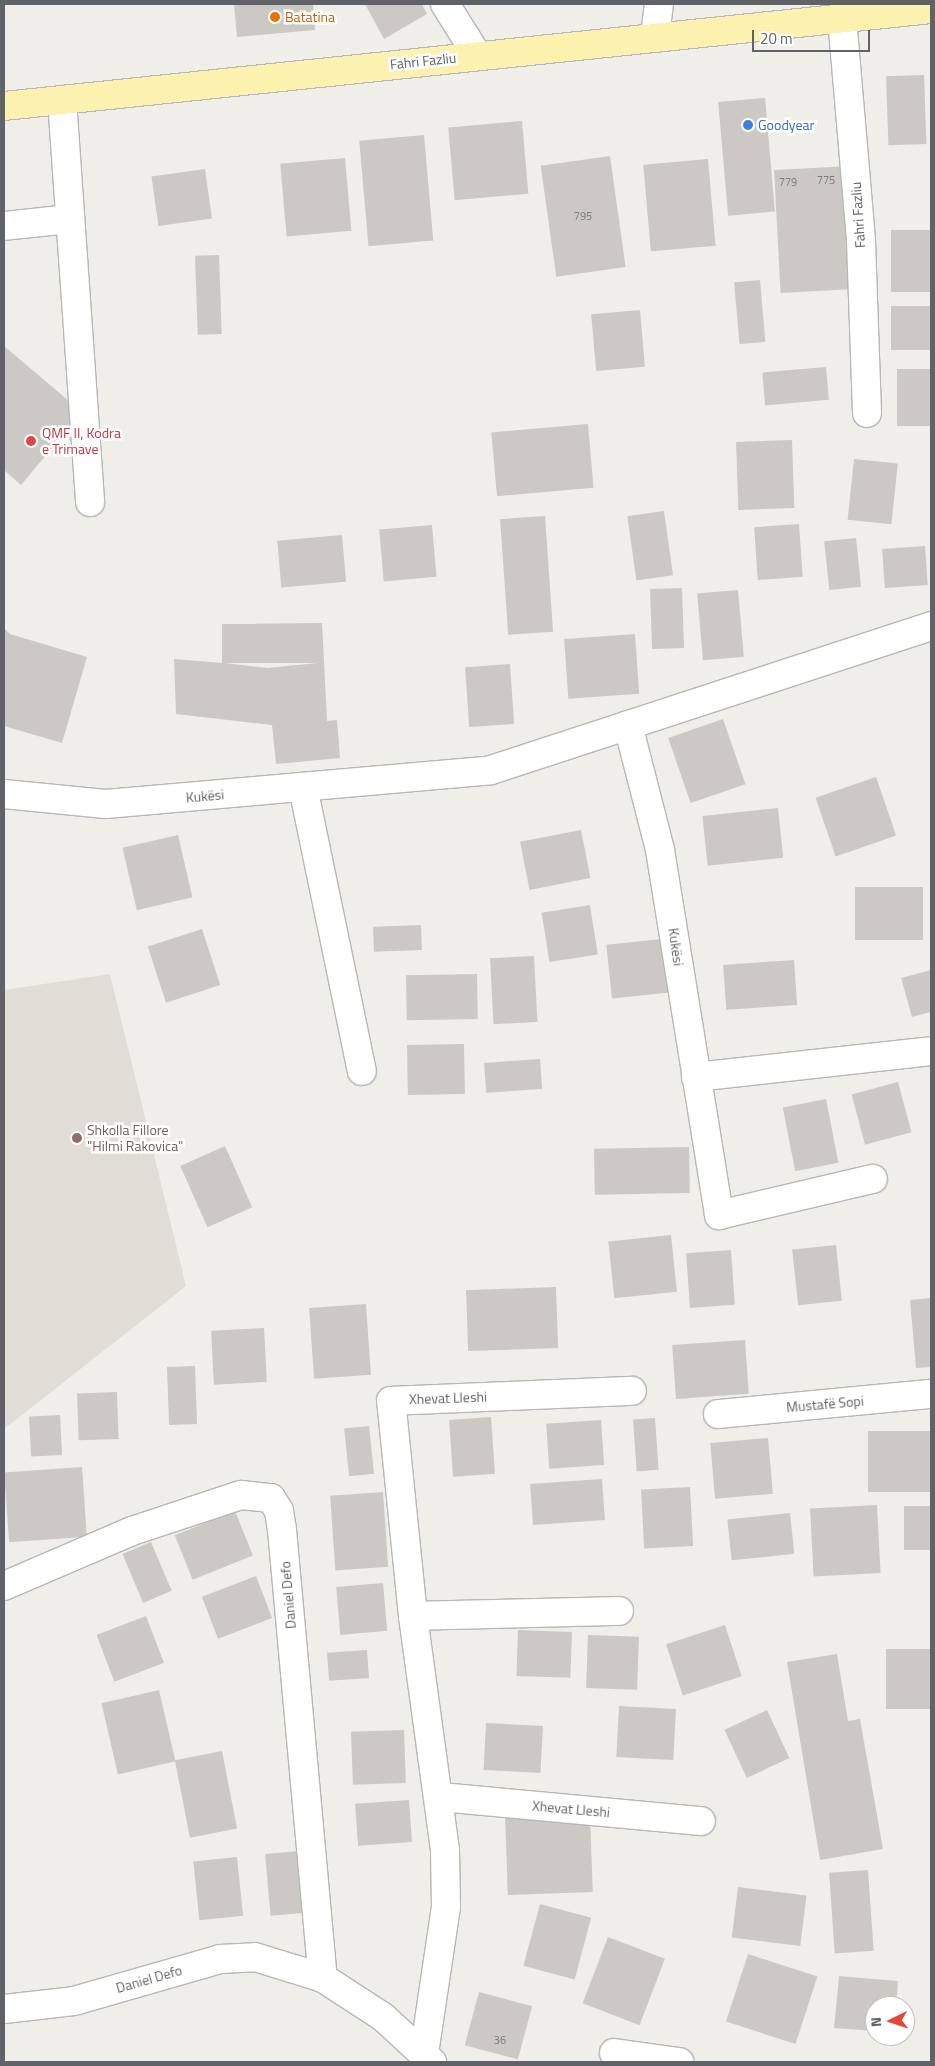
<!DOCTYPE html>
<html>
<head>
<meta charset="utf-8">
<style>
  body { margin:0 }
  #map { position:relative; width:935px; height:2066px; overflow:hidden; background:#f0eee8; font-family:"Titillium Web",sans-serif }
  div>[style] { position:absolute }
  .education>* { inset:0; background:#e0ddd6 }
  .building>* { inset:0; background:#ccc9c4; transform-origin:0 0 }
  .roads { filter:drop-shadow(1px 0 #b5b7bb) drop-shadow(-1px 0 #b5b7bb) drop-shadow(0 1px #b5b7bb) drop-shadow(0 -1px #b5b7bb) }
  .minor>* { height:28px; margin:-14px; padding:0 14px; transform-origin:14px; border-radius:14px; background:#fff }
  .major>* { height:28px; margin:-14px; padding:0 14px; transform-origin:14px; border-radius:14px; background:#fdf1b0 }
  .dots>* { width:14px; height:14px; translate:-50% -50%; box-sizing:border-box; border:2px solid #fff; border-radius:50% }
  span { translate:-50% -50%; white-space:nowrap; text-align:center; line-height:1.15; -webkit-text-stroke:5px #fff; paint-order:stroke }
  .number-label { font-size:11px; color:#7a7c7e }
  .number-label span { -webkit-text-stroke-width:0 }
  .food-label { font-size:14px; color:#c56008 }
  .left { translate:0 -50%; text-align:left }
  .street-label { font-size:14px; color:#5f6267 }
  .shop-label { font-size:14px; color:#366cbe }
  .health-label { font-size:14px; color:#be3a42 }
  .education-label { font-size:14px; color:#785e54 }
  .frame { position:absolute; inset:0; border:5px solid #5f6267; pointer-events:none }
  .north { position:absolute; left:865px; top:1996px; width:50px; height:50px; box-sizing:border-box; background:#fff; border:1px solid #bfc0c2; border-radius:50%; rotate:266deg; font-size:14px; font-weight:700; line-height:20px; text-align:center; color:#5f6267 }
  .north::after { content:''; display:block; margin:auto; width:18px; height:22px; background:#e64638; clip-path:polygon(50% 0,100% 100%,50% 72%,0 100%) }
  .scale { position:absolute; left:752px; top:30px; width:118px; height:22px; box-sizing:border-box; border:2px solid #5f6267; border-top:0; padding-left:6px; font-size:15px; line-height:18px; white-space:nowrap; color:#5f6267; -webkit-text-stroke:4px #fff; paint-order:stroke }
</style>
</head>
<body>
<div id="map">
  <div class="education">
    <div style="clip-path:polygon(110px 974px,186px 1286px,4px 1429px,4px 990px)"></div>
  </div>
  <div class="building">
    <div style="clip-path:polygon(234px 4px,313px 4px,315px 30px,237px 37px)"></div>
    <div style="clip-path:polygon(365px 4px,422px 4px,427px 14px,384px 39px)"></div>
    <div style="left:924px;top:75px;width:69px;height:38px;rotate:88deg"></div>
    <div style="left:765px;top:98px;width:114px;height:47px;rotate:85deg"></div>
    <div style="left:522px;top:121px;width:73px;height:74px;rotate:85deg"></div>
    <div style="left:424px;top:135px;width:106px;height:65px;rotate:85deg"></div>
    <div style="left:610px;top:156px;width:112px;height:70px;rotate:82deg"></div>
    <div style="left:345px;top:158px;width:73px;height:65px;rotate:85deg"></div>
    <div style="left:708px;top:159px;width:87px;height:65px;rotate:85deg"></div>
    <div style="left:852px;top:166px;width:123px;height:78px;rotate:87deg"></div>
    <div style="left:205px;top:169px;width:50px;height:54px;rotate:82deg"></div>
    <div style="left:931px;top:230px;width:62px;height:40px;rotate:90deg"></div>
    <div style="left:219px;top:255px;width:79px;height:24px;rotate:88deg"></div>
    <div style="left:760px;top:280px;width:62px;height:26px;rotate:85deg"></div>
    <div style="left:931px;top:306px;width:44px;height:40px;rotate:90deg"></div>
    <div style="left:640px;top:310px;width:57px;height:49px;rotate:85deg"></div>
    <div style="clip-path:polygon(4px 346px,82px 412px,21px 485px,4px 470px)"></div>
    <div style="left:826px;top:367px;width:33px;height:64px;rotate:85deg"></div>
    <div style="left:931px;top:369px;width:57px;height:34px;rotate:90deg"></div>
    <div style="left:588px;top:424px;width:64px;height:97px;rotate:85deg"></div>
    <div style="left:792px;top:440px;width:68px;height:56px;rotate:88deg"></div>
    <div style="left:854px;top:459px;width:44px;height:61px;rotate:6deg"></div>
    <div style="left:664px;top:511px;width:65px;height:37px;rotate:82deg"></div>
    <div style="left:545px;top:516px;width:116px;height:45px;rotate:86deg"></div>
    <div style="left:799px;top:524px;width:53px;height:45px;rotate:86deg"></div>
    <div style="left:432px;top:525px;width:52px;height:53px;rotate:85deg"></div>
    <div style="left:342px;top:535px;width:47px;height:65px;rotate:85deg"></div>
    <div style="left:856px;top:538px;width:49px;height:32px;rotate:84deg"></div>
    <div style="left:925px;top:546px;width:39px;height:43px;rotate:86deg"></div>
    <div style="left:682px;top:588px;width:60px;height:32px;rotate:88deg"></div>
    <div style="left:738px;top:590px;width:67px;height:41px;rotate:85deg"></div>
    <div style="clip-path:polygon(evenodd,322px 623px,327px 721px,337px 720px,340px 758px,276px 764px,272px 725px,176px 714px,174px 659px,222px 663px,222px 624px,322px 623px,225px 663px,318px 663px,267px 668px,225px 663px)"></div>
    <div style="clip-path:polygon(4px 628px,10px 634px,87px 657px,62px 743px,4px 726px)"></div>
    <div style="left:635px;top:634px;width:60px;height:71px;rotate:86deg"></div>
    <div style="left:510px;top:664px;width:60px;height:45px;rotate:86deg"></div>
    <div style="left:723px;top:719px;width:69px;height:58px;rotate:71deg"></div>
    <div style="left:876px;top:777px;width:62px;height:64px;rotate:71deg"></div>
    <div style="left:778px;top:808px;width:50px;height:76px;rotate:84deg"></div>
    <div style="left:581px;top:830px;width:49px;height:62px;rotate:79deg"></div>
    <div style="left:178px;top:835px;width:64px;height:57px;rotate:77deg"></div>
    <div style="left:855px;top:887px;width:68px;height:53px"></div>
    <div style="left:590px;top:905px;width:50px;height:49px;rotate:81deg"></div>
    <div style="left:421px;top:925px;width:25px;height:48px;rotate:88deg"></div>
    <div style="left:202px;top:929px;width:59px;height:57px;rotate:72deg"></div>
    <div style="left:662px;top:939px;width:54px;height:56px;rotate:84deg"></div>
    <div style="left:534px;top:956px;width:66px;height:44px;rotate:87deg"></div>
    <div style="left:794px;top:960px;width:45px;height:71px;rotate:86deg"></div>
    <div style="clip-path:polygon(931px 970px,931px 1012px,912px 1017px,901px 978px)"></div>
    <div style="left:477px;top:974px;width:45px;height:71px;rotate:89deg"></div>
    <div style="left:464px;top:1044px;width:50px;height:57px;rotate:89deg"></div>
    <div style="left:540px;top:1059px;width:30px;height:56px;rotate:86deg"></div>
    <div style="left:898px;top:1082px;width:52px;height:48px;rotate:75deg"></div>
    <div style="left:826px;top:1099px;width:65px;height:44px;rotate:79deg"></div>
    <div style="left:225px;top:1146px;width:67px;height:49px;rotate:66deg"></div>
    <div style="left:689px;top:1147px;width:46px;height:95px;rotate:89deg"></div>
    <div style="left:671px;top:1235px;width:57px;height:63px;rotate:84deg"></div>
    <div style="left:836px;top:1245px;width:56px;height:44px;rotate:84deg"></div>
    <div style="left:731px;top:1250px;width:55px;height:45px;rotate:86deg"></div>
    <div style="left:556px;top:1287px;width:61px;height:90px;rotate:88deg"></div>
    <div style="clip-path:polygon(931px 1298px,931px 1367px,916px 1368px,910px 1300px)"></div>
    <div style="left:366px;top:1304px;width:71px;height:57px;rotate:86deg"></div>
    <div style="left:264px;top:1328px;width:54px;height:53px;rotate:87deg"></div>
    <div style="left:745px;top:1340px;width:54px;height:73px;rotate:86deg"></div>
    <div style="left:195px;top:1366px;width:58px;height:28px;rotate:88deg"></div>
    <div style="left:117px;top:1392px;width:47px;height:40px;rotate:88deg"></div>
    <div style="left:60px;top:1415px;width:40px;height:31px;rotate:87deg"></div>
    <div style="left:491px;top:1417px;width:57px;height:42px;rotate:86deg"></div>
    <div style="left:655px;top:1418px;width:52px;height:22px;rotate:86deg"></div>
    <div style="left:601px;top:1420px;width:45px;height:55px;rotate:86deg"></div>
    <div style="left:369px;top:1426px;width:48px;height:25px;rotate:84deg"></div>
    <div style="left:931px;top:1431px;width:61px;height:63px;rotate:90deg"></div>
    <div style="left:768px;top:1438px;width:56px;height:58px;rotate:85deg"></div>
    <div style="left:82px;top:1467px;width:70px;height:78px;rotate:86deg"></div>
    <div style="left:602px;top:1479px;width:41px;height:72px;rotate:86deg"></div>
    <div style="left:690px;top:1487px;width:59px;height:49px;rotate:87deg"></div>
    <div style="left:383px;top:1492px;width:75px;height:53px;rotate:86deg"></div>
    <div style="left:877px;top:1505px;width:68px;height:67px;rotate:87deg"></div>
    <div style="left:931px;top:1506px;width:44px;height:27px;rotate:90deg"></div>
    <div style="left:235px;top:1511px;width:48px;height:65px;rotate:68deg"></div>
    <div style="left:790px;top:1513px;width:41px;height:63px;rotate:84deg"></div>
    <div style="left:151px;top:1542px;width:53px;height:31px;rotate:67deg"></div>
    <div style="left:256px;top:1576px;width:45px;height:58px;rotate:69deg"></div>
    <div style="left:383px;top:1583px;width:48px;height:47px;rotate:85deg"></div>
    <div style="left:146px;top:1616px;width:50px;height:53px;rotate:69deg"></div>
    <div style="left:725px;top:1625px;width:54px;height:62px;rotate:72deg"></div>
    <div style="left:518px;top:1630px;width:54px;height:46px;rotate:2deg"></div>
    <div style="left:588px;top:1635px;width:51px;height:53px;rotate:2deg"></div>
    <div style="left:931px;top:1649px;width:60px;height:45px;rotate:90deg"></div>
    <div style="left:367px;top:1650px;width:28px;height:40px;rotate:86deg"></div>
    <div style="clip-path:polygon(837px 1654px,848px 1721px,860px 1719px,883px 1849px,820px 1860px,787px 1662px)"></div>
    <div style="left:159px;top:1690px;width:73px;height:59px;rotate:77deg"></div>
    <div style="left:619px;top:1706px;width:57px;height:51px;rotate:3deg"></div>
    <div style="left:767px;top:1710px;width:53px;height:47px;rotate:65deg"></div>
    <div style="left:486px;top:1723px;width:57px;height:47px;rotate:3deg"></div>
    <div style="left:404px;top:1730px;width:53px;height:53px;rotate:88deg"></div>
    <div style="left:222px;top:1751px;width:79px;height:48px;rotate:79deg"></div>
    <div style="left:409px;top:1800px;width:42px;height:54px;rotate:86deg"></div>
    <div style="left:590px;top:1813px;width:79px;height:85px;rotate:88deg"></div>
    <div style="left:300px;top:1851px;width:62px;height:35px;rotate:85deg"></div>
    <div style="left:237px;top:1857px;width:59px;height:44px;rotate:84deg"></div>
    <div style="left:868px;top:1870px;width:81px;height:39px;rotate:86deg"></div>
    <div style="left:738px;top:1887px;width:69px;height:51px;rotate:7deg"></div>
    <div style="left:540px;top:1904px;width:53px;height:64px;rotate:15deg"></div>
    <div style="left:608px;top:1937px;width:61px;height:71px;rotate:21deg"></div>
    <div style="left:748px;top:1954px;width:73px;height:71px;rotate:18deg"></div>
    <div style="clip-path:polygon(839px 1976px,898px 1981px,896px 2006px,875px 2006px,875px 2031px,834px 2028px)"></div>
    <div style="left:479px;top:1992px;width:55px;height:55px;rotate:15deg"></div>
  </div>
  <div class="roads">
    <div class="minor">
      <div style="left:445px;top:4px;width:60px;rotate:57.9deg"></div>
      <div style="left:842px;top:18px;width:224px;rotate:85.1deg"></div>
      <div style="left:861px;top:241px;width:172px;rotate:88deg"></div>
      <div style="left:655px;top:36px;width:32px;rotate:-83deg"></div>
      <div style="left:62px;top:100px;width:403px;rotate:86deg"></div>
      <div style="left:4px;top:226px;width:66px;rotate:-6.1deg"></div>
      <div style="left:628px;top:725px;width:129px;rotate:75.6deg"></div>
      <div style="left:660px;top:850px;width:370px;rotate:80.8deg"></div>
      <div style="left:719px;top:1215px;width:158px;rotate:-13.2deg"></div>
      <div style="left:303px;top:787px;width:290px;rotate:78.3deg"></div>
      <div style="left:4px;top:794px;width:102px;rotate:5.6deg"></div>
      <div style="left:106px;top:804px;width:386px;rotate:-5deg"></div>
      <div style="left:491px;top:770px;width:463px;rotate:-18.1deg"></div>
      <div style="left:696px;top:1077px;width:236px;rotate:-6.3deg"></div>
      <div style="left:718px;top:1414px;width:214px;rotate:-5.4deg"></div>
      <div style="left:4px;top:1586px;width:139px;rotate:-23.3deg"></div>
      <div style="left:132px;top:1531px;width:115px;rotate:-18.3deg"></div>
      <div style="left:241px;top:1495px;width:30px;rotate:6deg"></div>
      <div style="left:271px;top:1498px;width:15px;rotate:58deg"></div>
      <div style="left:279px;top:1511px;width:19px;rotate:81deg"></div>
      <div style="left:282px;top:1530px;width:450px;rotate:84.8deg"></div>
      <div style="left:413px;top:1616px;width:206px;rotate:-1.4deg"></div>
      <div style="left:441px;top:1797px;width:261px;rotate:5.3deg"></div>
      <div style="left:4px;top:2009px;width:70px;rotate:-6.5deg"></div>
      <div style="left:74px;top:2001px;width:152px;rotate:-16deg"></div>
      <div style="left:220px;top:1959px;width:35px;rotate:-3deg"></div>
      <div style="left:255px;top:1957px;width:71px;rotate:17.2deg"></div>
      <div style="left:323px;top:1978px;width:72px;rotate:33deg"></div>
      <div style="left:383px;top:2017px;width:67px;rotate:42.6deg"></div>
      <div style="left:614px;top:2053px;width:66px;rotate:7.9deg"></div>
      <div style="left:424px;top:2054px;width:149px;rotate:-81.5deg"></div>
      <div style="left:446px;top:1907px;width:57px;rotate:-91deg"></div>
      <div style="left:445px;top:1850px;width:236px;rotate:-97.8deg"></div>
      <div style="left:413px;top:1616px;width:216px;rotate:-95.8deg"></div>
      <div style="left:391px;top:1401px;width:241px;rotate:-2.4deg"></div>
    </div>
    <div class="major">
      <div style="left:4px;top:106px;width:932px;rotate:-5.97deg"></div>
    </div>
  </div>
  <div class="dots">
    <div style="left:275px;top:17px;background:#e8710a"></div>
    <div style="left:748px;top:125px;background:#3f7fe0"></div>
    <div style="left:31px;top:441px;background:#e0444e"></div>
    <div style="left:77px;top:1138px;background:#8d6e63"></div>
  </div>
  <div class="number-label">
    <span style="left:826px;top:180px">775</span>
    <span style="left:788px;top:182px">779</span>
    <span style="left:583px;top:216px">795</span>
    <span style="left:500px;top:2040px">36</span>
  </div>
  <div class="food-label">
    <span class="left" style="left:285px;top:17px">Batatina</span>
  </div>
  <div class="street-label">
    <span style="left:423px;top:61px;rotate:-6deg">Fahri Fazliu</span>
    <span style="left:858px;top:215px;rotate:-94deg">Fahri Fazliu</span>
    <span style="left:205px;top:796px;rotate:-5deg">Kukësi</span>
    <span style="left:676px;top:947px;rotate:82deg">Kukësi</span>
    <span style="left:448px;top:1398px;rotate:-2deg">Xhevat Lleshi</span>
    <span style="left:825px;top:1404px;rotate:-5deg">Mustafë Sopi</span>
    <span style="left:288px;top:1595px;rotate:-95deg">Daniel Defo</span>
    <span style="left:571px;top:1809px;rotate:5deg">Xhevat Lleshi</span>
    <span style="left:149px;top:1979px;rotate:-16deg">Daniel Defo</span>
  </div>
  <div class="shop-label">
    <span class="left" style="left:758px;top:125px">Goodyear</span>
  </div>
  <div class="health-label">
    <span class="left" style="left:42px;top:441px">QMF II, Kodra<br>e Trimave</span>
  </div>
  <div class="education-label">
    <span class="left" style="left:87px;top:1138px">Shkolla Fillore<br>"Hilmi Rakovica"</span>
  </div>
  <div class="frame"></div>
  <div class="north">N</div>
  <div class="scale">20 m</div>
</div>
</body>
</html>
